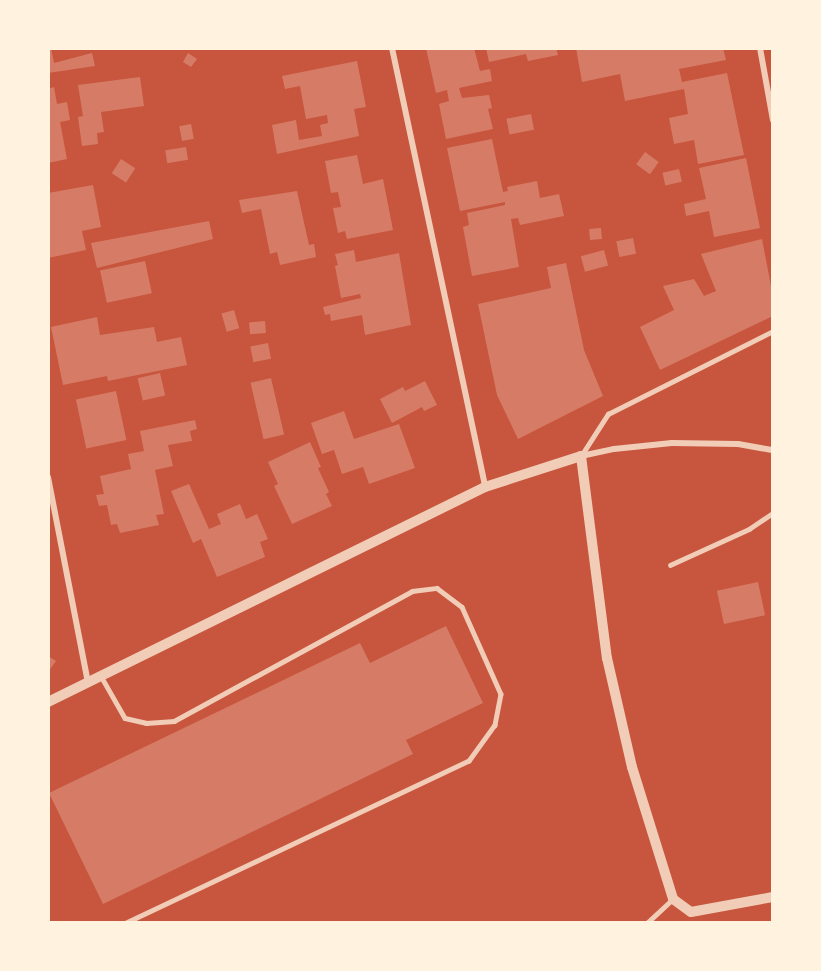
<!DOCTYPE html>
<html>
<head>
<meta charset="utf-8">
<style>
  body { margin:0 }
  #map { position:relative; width:821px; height:971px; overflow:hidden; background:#c8553d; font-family:"Sofia Sans Condensed",sans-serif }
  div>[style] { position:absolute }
  .building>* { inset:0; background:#d67c66; transform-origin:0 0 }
  .service>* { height:4.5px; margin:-2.25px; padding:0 2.25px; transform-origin:2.25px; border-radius:2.25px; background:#f1ccb7 }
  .minor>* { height:6px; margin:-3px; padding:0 3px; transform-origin:3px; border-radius:3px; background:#f1ccb7 }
  .tertiary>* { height:10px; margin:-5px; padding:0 5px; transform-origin:5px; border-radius:5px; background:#f1ccb7 }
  span { translate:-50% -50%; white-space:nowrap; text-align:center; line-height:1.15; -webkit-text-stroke:4.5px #fff3e0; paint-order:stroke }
  .frame { position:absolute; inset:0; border:50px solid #fff3e0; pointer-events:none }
</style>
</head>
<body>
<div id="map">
  <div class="building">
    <div style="clip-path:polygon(48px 48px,51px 48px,54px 63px,92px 53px,95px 66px,48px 73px)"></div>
    <div style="clip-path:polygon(426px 48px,474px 48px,480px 71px,490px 69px,492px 81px,459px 88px,462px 98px,489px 95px,492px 108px,488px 109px,493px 129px,446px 139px,439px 104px,449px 101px,447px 90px,436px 93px)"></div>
    <div style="clip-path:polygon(486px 48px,556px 48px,558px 55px,528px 61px,526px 54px,489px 62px)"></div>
    <div style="clip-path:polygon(576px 48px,723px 48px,726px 60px,679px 69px,682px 82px,727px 73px,744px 155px,698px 164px,694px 140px,674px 144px,669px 118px,688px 114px,684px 89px,625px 101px,620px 74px,582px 82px)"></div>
    <div style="clip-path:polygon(188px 53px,197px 59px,191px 67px,183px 62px)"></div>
    <div style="clip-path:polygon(357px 61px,366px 107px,354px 109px,359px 136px,277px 154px,272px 125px,296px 120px,299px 140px,322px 136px,320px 125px,328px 123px,327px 115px,306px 119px,300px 86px,285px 89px,282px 76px)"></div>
    <div style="clip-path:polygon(140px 77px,144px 106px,101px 112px,104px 132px,97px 133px,98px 144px,82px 146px,78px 117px,83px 116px,78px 85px)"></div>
    <div style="clip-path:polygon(54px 87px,57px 104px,67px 102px,70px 120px,60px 122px,67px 159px,48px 163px,48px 89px)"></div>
    <div style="left:531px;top:114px;width:16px;height:25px;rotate:79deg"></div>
    <div style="left:191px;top:124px;width:15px;height:12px;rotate:79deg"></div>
    <div style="clip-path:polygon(492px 139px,503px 192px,508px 191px,507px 187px,537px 181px,540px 198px,559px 194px,564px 216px,520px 225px,518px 218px,511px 219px,519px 267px,472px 276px,463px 227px,469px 225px,467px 213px,505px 205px,505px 202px,460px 211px,447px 148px)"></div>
    <div style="left:186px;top:147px;width:13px;height:21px;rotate:81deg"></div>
    <div style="left:645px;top:152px;width:17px;height:15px;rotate:36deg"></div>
    <div style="clip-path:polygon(357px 155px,363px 184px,383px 179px,393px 230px,347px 239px,345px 231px,338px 233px,333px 208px,341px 207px,338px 192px,331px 193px,325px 161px)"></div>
    <div style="clip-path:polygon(746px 158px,760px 228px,714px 237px,709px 211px,686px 216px,684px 204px,706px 199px,699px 168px)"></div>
    <div style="left:121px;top:159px;width:17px;height:17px;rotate:33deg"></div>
    <div style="left:679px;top:169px;width:13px;height:17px;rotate:77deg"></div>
    <div style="clip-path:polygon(93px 185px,101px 227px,82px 231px,86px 250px,48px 258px,48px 193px)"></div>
    <div style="clip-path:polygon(297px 191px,309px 245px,314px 244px,316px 257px,280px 265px,277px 252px,270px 254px,261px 209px,242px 213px,239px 200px)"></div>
    <div style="clip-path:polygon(209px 221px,213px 239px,97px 268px,91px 243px)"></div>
    <div style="left:601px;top:228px;width:11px;height:12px;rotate:85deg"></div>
    <div style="left:633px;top:238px;width:16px;height:17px;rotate:79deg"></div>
    <div style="clip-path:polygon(762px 239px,773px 296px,773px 316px,660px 370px,640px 327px,674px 310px,663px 286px,694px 279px,704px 296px,716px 291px,701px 254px)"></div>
    <div style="clip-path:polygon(354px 250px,356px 262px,399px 253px,411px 325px,365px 335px,362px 315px,331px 321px,330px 314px,325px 315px,323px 307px,361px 298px,360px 294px,341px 298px,335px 266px,338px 265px,335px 254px)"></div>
    <div style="left:604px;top:250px;width:16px;height:24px;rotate:75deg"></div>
    <div style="left:145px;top:261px;width:33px;height:46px;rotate:78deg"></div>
    <div style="clip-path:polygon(566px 263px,584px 350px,603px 396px,518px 439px,497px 395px,478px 304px,551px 288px,547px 267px)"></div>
    <div style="left:234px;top:310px;width:19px;height:13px;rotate:74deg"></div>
    <div style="clip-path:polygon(97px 317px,100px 335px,154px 327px,157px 342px,181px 337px,187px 365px,108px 381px,107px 376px,63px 385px,51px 327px)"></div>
    <div style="left:265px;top:321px;width:12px;height:16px;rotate:85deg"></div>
    <div style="left:268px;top:343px;width:16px;height:18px;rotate:79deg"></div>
    <div style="left:160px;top:373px;width:23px;height:23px;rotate:77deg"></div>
    <div style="left:271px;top:378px;width:58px;height:21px;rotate:77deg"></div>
    <div style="clip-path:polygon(425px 381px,437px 405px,424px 411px,422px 407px,392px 423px,380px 399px,403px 387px,405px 391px)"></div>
    <div style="left:116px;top:391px;width:50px;height:41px;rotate:78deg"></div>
    <div style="clip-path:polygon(344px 411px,354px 439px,399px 424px,415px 468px,369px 484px,363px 467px,342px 474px,334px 450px,322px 454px,311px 423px)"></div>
    <div style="clip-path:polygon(195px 420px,197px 429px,190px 431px,192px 441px,168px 445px,173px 466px,155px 470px,164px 514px,156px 515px,159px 525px,120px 533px,117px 524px,111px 525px,107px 505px,99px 506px,96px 495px,104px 494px,100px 476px,131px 469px,128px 454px,144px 451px,140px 431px)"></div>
    <div style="clip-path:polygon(310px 442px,321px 467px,318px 468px,329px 492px,326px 494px,332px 506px,292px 524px,274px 486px,278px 484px,268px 462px)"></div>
    <div style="clip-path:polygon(189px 484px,209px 529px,221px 524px,217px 514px,240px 504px,246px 519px,257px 514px,268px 539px,260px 542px,265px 557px,217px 577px,201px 539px,193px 543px,171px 491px)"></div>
    <div style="left:758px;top:582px;width:34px;height:42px;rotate:78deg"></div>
    <div style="clip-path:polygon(446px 626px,483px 703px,406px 740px,413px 754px,103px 904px,49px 793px,360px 643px,370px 663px)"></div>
    <div style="clip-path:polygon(48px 656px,56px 661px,48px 672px)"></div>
  </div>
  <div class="service">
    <div style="left:581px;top:456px;width:50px;rotate:-57.3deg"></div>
    <div style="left:608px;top:414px;width:185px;rotate:-26.7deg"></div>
    <div style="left:670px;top:565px;width:87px;rotate:-24.5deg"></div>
    <div style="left:749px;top:529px;width:29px;rotate:-34deg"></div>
    <div style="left:101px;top:676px;width:48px;rotate:60.3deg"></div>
    <div style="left:125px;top:718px;width:22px;rotate:13deg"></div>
    <div style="left:146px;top:723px;width:28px;rotate:-4deg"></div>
    <div style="left:174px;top:721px;width:271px;rotate:-28.6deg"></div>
    <div style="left:412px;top:591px;width:25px;rotate:-7deg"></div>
    <div style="left:437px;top:588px;width:31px;rotate:37deg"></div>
    <div style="left:462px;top:607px;width:95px;rotate:65.9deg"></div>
    <div style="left:501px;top:694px;width:32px;rotate:101deg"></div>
    <div style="left:495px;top:725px;width:44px;rotate:125.8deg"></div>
    <div style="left:469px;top:761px;width:378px;rotate:154.7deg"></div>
    <div style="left:647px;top:923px;width:35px;rotate:-43deg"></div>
  </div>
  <div class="minor">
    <div style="left:392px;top:48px;width:449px;rotate:78deg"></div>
    <div style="left:760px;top:48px;width:73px;rotate:79.8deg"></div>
    <div style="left:581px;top:456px;width:34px;rotate:-12deg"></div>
    <div style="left:614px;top:449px;width:58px;rotate:-5.9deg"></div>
    <div style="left:672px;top:443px;width:66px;rotate:0.9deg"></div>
    <div style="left:738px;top:444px;width:36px;rotate:10deg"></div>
    <div style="left:48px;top:477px;width:209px;rotate:79deg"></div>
  </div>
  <div class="tertiary">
    <div style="left:48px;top:702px;width:487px;rotate:-26.2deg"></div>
    <div style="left:485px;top:487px;width:101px;rotate:-17.9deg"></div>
    <div style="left:581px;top:456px;width:204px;rotate:82.7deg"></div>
    <div style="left:607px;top:658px;width:112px;rotate:77.1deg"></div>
    <div style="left:632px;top:767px;width:138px;rotate:72.7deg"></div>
    <div style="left:673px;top:899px;width:22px;rotate:36deg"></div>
    <div style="left:691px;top:912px;width:83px;rotate:-10.4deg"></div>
  </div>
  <div class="frame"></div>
</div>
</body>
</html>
